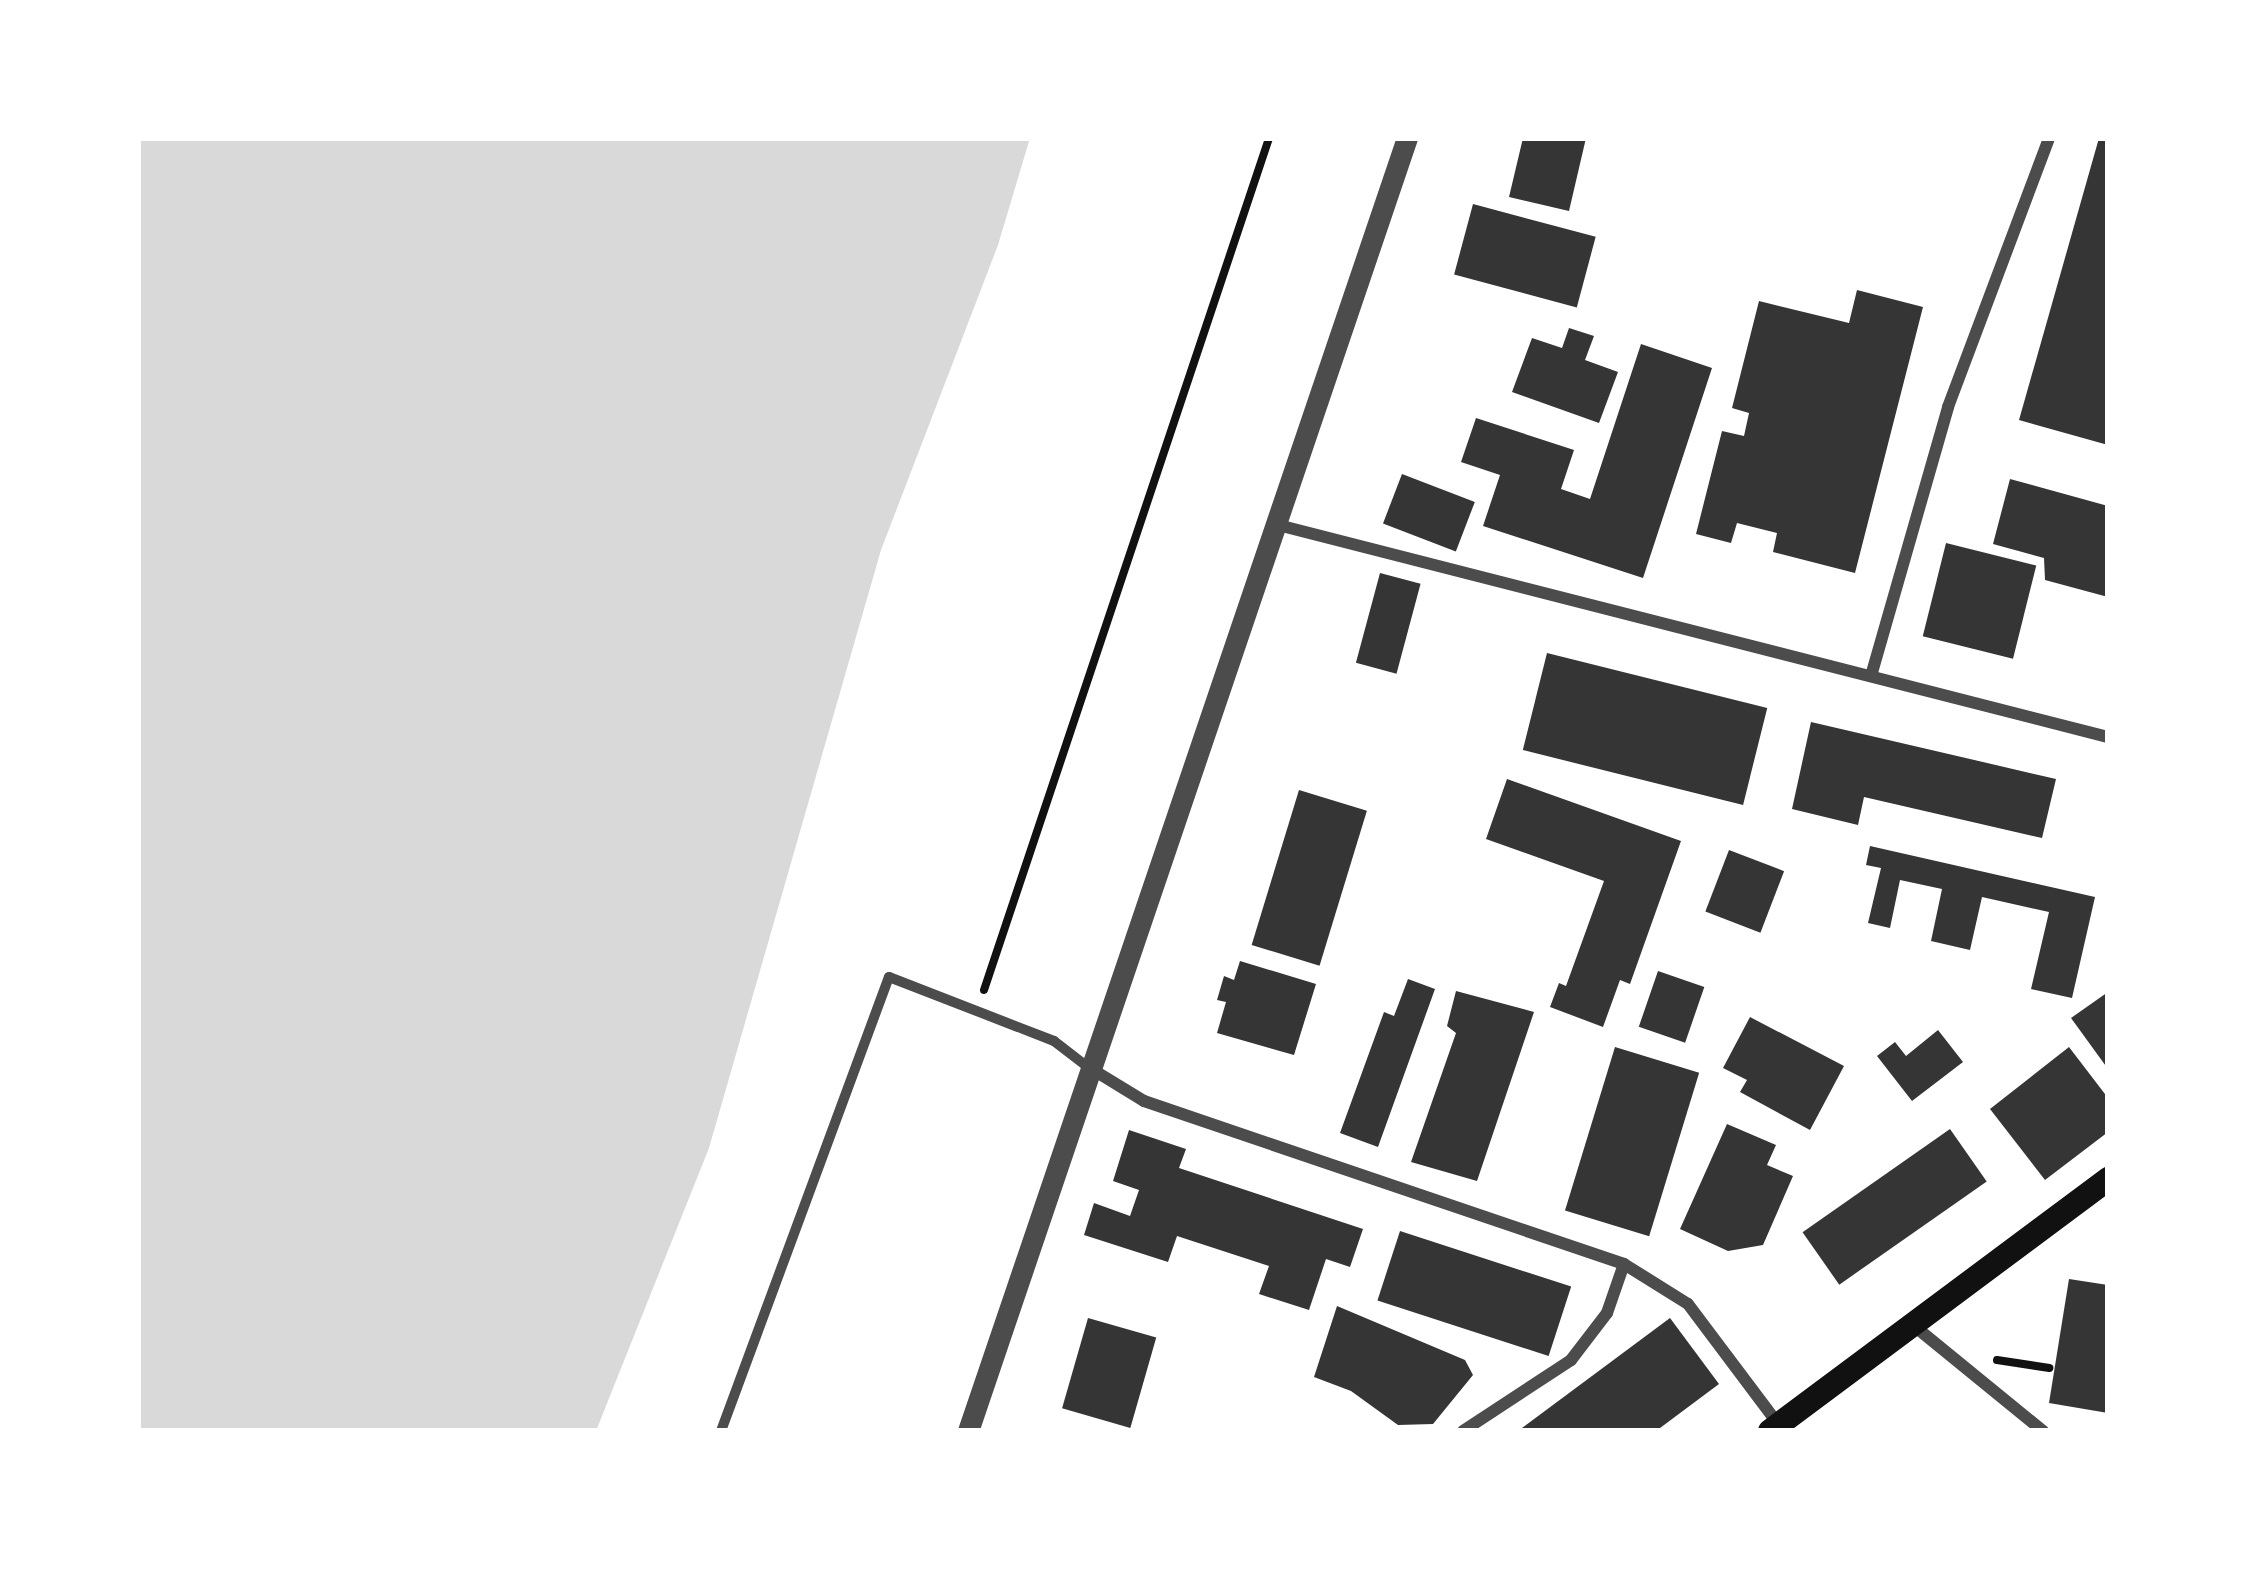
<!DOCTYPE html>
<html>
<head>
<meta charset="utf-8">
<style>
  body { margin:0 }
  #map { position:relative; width:2246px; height:1569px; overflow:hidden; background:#fff; font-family:"Fira Sans Condensed",sans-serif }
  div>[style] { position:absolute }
  .water>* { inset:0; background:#d9d9d9 }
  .building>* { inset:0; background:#353535; transform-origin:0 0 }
  .path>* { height:8px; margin:-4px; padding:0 4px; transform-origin:4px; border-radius:4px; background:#111 }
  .pedestrian>* { height:10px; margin:-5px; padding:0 5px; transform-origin:5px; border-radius:5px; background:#4c4c4c }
  .minor>* { height:12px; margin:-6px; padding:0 6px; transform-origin:6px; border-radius:6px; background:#4c4c4c }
  .tertiary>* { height:21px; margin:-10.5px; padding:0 10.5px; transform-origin:10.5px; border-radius:10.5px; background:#4c4c4c }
  .secondary>* { height:24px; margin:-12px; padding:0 12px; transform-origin:12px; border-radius:12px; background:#111 }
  span { translate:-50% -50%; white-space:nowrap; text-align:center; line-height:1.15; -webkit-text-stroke:10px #fff; paint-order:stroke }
  .frame { position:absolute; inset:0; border:141px solid #fff; pointer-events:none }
</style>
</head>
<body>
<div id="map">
  <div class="water">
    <div style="clip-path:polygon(138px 138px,1030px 138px,998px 245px,881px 550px,709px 1148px,596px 1431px,138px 1431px)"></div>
  </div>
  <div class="building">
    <div style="clip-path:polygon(1523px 138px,1586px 138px,1569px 211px,1509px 197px)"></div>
    <div style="clip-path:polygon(2099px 138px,2108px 138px,2108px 445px,2019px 420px)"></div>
    <div style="left:1473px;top:204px;width:127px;height:73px;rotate:15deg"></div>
    <div style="clip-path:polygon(1857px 290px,1923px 307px,1855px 573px,1773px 552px,1777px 533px,1737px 523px,1731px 543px,1696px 534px,1722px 431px,1744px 436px,1749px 413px,1732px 408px,1759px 301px,1849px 323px)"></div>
    <div style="clip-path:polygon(1569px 328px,1594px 336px,1585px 360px,1618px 372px,1599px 423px,1512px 392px,1532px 338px,1562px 348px)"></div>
    <div style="clip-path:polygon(1641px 344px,1712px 368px,1643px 578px,1483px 526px,1500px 475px,1461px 462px,1476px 418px,1574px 450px,1561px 489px,1590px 499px)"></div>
    <div style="left:1402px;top:474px;width:78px;height:53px;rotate:21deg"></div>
    <div style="clip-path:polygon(2010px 479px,2108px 506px,2108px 597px,2045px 580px,2044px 558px,1993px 544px)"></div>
    <div style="left:1946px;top:543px;width:93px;height:96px;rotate:14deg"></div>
    <div style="left:1380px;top:573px;width:42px;height:93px;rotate:15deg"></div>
    <div style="left:1547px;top:653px;width:227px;height:100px;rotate:14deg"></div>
    <div style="clip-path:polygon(1811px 722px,2056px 779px,2042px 838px,1864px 797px,1858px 825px,1792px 809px)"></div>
    <div style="clip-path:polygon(1507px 779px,1681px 841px,1630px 984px,1620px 980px,1603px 1027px,1550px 1007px,1559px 983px,1566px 986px,1604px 881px,1486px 839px)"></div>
    <div style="left:1299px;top:790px;width:71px;height:162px;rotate:17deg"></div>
    <div style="clip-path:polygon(1870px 846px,2095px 897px,2072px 998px,2031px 989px,2049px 912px,1982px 897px,1970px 950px,1931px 941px,1942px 889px,1900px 880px,1890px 928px,1868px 923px,1881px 868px,1866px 865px)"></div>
    <div style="left:1729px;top:850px;width:59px;height:66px;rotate:21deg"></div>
    <div style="clip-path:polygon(1240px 961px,1316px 984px,1294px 1055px,1217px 1033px,1226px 1002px,1217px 1000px,1224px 976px,1234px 980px)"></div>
    <div style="left:1658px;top:971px;width:49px;height:59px;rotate:19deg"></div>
    <div style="clip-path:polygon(1408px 979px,1435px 989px,1378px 1147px,1340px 1133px,1384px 1012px,1394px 1016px)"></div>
    <div style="clip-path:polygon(1456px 991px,1534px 1012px,1477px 1181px,1411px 1162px,1456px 1033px,1447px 1026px)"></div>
    <div style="clip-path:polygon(2108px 992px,2108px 1069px,2071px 1018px)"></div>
    <div style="clip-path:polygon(1750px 1017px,1844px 1066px,1810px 1130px,1740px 1092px,1747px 1080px,1723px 1068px)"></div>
    <div style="clip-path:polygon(1938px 1030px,1963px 1062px,1912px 1101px,1877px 1056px,1895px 1042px,1906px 1056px)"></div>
    <div style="left:1615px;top:1047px;width:88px;height:171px;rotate:17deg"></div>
    <div style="clip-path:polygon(2069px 1047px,2108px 1098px,2108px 1132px,2045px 1180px,1990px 1109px)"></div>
    <div style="clip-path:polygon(1727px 1124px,1776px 1145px,1767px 1165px,1793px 1176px,1763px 1245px,1728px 1251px,1680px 1229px)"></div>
    <div style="left:1950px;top:1129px;width:64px;height:180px;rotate:55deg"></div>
    <div style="clip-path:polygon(1129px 1130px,1186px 1149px,1179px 1168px,1363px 1229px,1350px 1267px,1326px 1259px,1309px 1310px,1259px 1294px,1269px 1266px,1177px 1236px,1168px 1262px,1084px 1235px,1094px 1203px,1130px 1216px,1139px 1190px,1113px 1181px)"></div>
    <div style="left:1400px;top:1231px;width:180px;height:73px;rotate:18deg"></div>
    <div style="clip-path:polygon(2069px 1279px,2108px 1285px,2108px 1413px,2049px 1403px)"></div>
    <div style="clip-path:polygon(1337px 1306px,1465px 1360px,1473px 1375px,1433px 1424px,1398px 1425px,1351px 1391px,1314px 1377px)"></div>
    <div style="left:1088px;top:1318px;width:71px;height:94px;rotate:16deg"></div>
    <div style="clip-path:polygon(1670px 1318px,1719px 1384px,1656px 1431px,1518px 1431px)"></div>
  </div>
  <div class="path">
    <div style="left:984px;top:990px;width:898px;rotate:-71.5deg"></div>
    <div style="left:1997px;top:1360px;width:53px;rotate:8.7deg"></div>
  </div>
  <div class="pedestrian">
    <div style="left:721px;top:1431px;width:484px;rotate:-69.7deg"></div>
    <div style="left:889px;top:977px;width:177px;rotate:21.2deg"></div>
    <div style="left:1054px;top:1041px;width:44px;rotate:37.6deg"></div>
  </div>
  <div class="minor">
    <div style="left:1278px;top:525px;width:857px;rotate:14.33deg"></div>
    <div style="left:1871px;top:676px;width:280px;rotate:-74deg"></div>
    <div style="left:1948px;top:407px;width:287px;rotate:-69.4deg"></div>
    <div style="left:1090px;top:1068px;width:63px;rotate:31.4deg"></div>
    <div style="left:1144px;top:1101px;width:507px;rotate:18.76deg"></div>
    <div style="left:1624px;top:1264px;width:75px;rotate:32deg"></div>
    <div style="left:1688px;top:1304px;width:150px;rotate:53.1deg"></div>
    <div style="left:1913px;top:1325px;width:168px;rotate:39.2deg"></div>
    <div style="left:1463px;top:1431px;width:129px;rotate:-33.3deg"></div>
    <div style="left:1571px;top:1360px;width:59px;rotate:-52.5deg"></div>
    <div style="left:1607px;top:1313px;width:52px;rotate:-70.9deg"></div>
  </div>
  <div class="tertiary">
    <div style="left:968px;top:1431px;width:1365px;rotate:-71.25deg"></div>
  </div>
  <div class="secondary">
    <div style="left:1770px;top:1431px;width:422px;rotate:-36.7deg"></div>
  </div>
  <div class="frame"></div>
</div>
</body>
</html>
